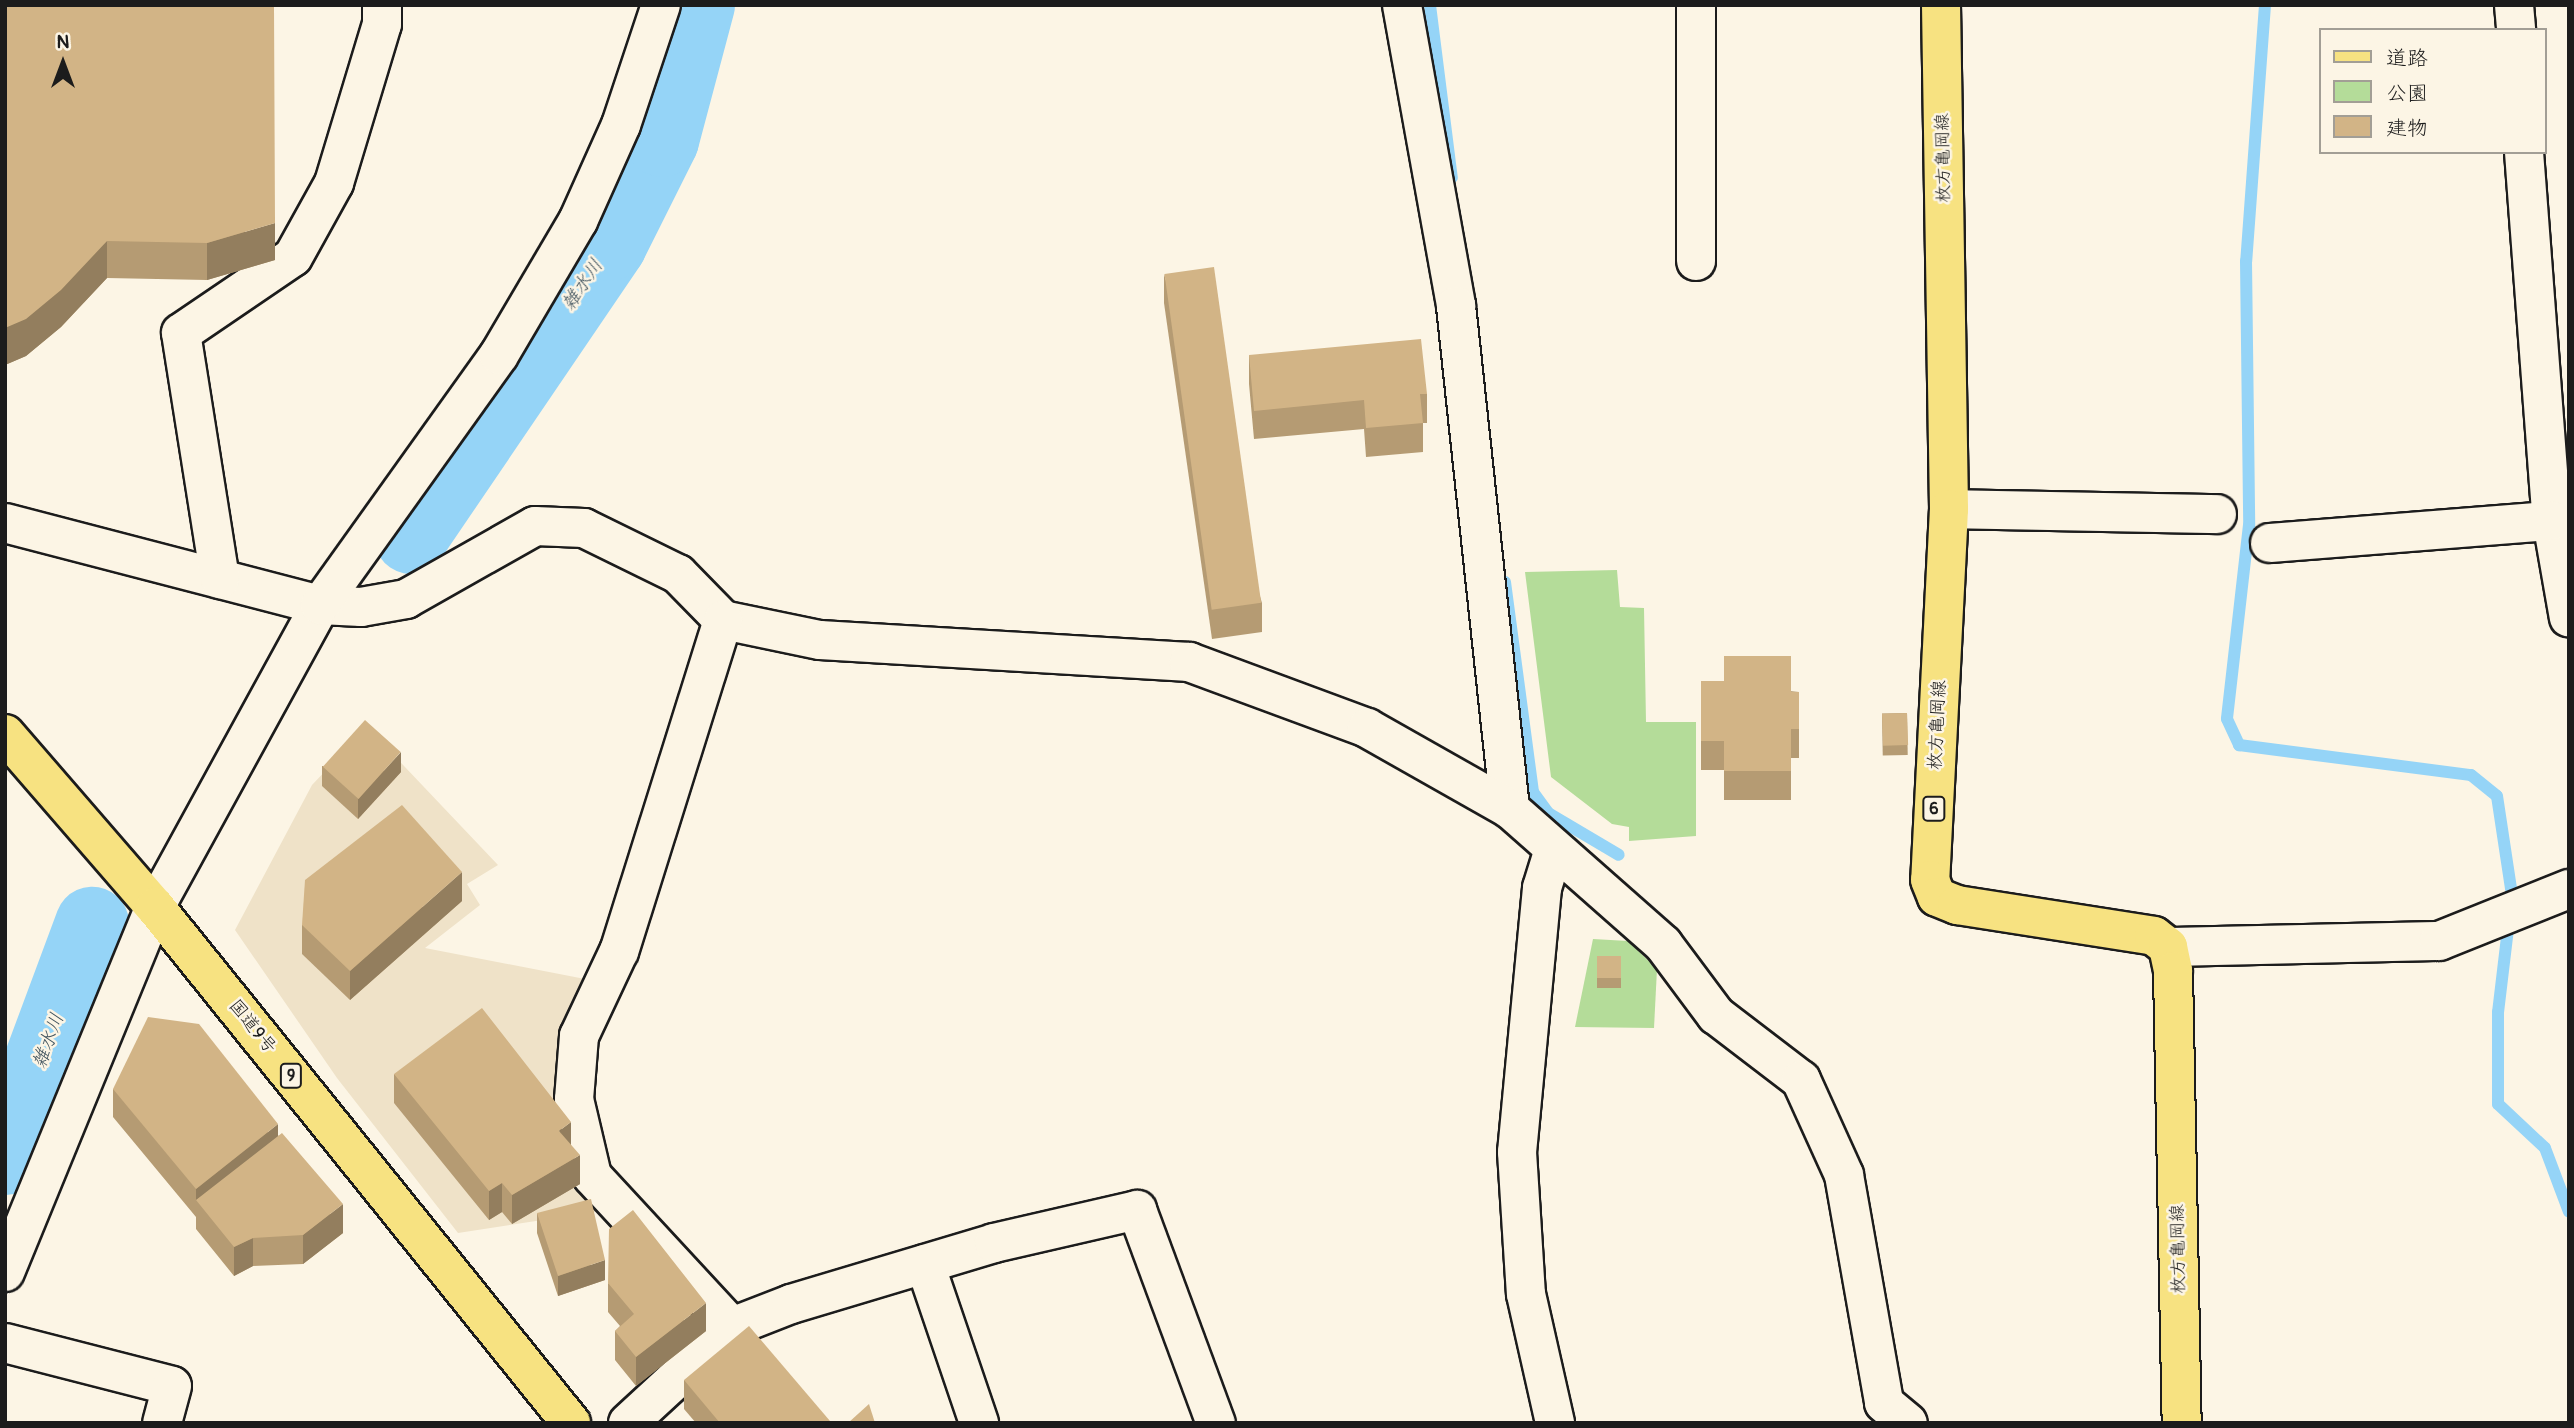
<!DOCTYPE html>
<html>
<head>
<meta charset="utf-8">
<style>
  body { margin:0 }
  #map { position:relative; width:2574px; height:1428px; overflow:hidden; background:#fcf5e5; font-family:Pangolin,"Klee One",sans-serif }
  div>[style] { position:absolute }
  .built>* { inset:0; background:#efe2c8 }
  .green>* { inset:0; background:#b4dc99 }
  .stream>* { height:12px; margin:-6px; padding:0 6px; transform-origin:6px; border-radius:6px; background:#95d4f7 }
  .river>* { height:74px; margin:-37px; padding:0 37px; transform-origin:37px; border-radius:37px; background:#95d4f7 }
  .roads { filter:drop-shadow(2px 0 #1c1c1c) drop-shadow(-2px 0 #1c1c1c) drop-shadow(0 2px #1c1c1c) drop-shadow(0 -2px #1c1c1c) }
  .minor>* { height:38px; margin:-19px; padding:0 19px; transform-origin:19px; border-radius:19px; background:#fcf5e5 }
  .tertiary>* { height:38px; margin:-19px; padding:0 19px; transform-origin:19px; border-radius:19px; background:#fcf5e5 }
  .primary>* { height:38px; margin:-19px; padding:0 19px; transform-origin:19px; border-radius:19px; background:#f7e281 }
  .trunk>* { height:38px; margin:-19px; padding:0 19px; transform-origin:19px; border-radius:19px; background:#f7e281 }
  .wall>* { inset:0; background:#b59b73; transform-origin:0 0 }
  .shaded-wall>* { inset:0; background:#937e5e }
  .building>* { inset:0; background:#d2b486; transform-origin:0 0 }
  span { translate:-50% -50%; white-space:nowrap; text-align:center; line-height:1.15; -webkit-text-stroke:5px #fcf5e5; paint-order:stroke }
  .shield-label span { padding:2px 5px; background:#fcf5e5; border:2px solid; border-radius:5px; -webkit-text-stroke-width:0 }
  .shield-label { font-size:16px; color:#1c1c1c; font-weight:700 }
  .street-label { font-size:18px; color:#1c1c1c }
  .water-label { font-size:19px; color:#40535e; font-style:italic }
  .frame { position:absolute; inset:0; border:7px solid #1c1c1c; pointer-events:none }
  .legend { position:absolute; left:2319px; top:28px; width:228px; height:126px; box-sizing:border-box; background:#fcf5e5; border:2px solid #a29e95; margin:0; padding:9px 12px; list-style:none; font-size:21px; color:#1c1c1c }
  .legend li { display:flex; align-items:center; gap:14px; height:35px }
  .legend b { width:35px; border:2px solid #a29e95 }
  .north { position:absolute; left:28px; top:28px; width:70px; height:70px; -webkit-text-stroke:5px #fcf5e5; paint-order:stroke; rotate:0deg; font-size:19px; font-weight:700; line-height:28px; text-align:center; color:#1c1c1c }
  .north::after { content:''; display:block; margin:auto; width:24px; height:32px; background:#1c1c1c; clip-path:polygon(50% 0,100% 100%,50% 72%,0 100%) }
</style>
</head>
<body>
<div id="map">
  <div class="built">
    <div style="clip-path:polygon(367px 727px,498px 865px,467px 884px,480px 905px,425px 948px,585px 979px,566px 1118px,595px 1212px,458px 1233px,337px 1078px,235px 930px,312px 785px)"></div>
  </div>
  <div class="green">
    <div style="clip-path:polygon(1617px 570px,1620px 607px,1644px 608px,1646px 722px,1696px 722px,1696px 836px,1629px 841px,1629px 827px,1612px 824px,1551px 777px,1525px 572px)"></div>
    <div style="clip-path:polygon(1593px 939px,1628px 941px,1657px 969px,1654px 1028px,1575px 1027px)"></div>
  </div>
  <div class="stream">
    <div style="left:1430px;top:5px;width:174px;rotate:82.8deg"></div>
    <div style="left:2265px;top:5px;width:257px;rotate:94.2deg"></div>
    <div style="left:2246px;top:261px;width:264px;rotate:89.3deg"></div>
    <div style="left:2249px;top:525px;width:195px;rotate:96.5deg"></div>
    <div style="left:2227px;top:719px;width:29px;rotate:65deg"></div>
    <div style="left:2239px;top:745px;width:234px;rotate:7.4deg"></div>
    <div style="left:2471px;top:775px;width:33px;rotate:39deg"></div>
    <div style="left:2497px;top:796px;width:100px;rotate:81.4deg"></div>
    <div style="left:2512px;top:895px;width:118px;rotate:96.8deg"></div>
    <div style="left:2498px;top:1012px;width:92px;rotate:90deg"></div>
    <div style="left:2498px;top:1104px;width:64px;rotate:43.1deg"></div>
    <div style="left:2545px;top:1148px;width:68px;rotate:69.4deg"></div>
    <div style="left:1505px;top:582px;width:212px;rotate:82.4deg"></div>
    <div style="left:1533px;top:792px;width:26px;rotate:54deg"></div>
    <div style="left:1548px;top:813px;width:82px;rotate:30.6deg"></div>
  </div>
  <div class="river">
    <div style="left:411px;top:537px;width:354px;rotate:-55.8deg"></div>
    <div style="left:610px;top:244px;width:116px;rotate:-63.4deg"></div>
    <div style="left:662px;top:140px;width:140px;rotate:-75.1deg"></div>
    <div style="left:5px;top:1158px;width:250px;rotate:-69.6deg"></div>
  </div>
  <div class="roads">
    <div class="minor">
      <div style="left:1402px;top:5px;width:306px;rotate:79.8deg"></div>
      <div style="left:1456px;top:306px;width:506px;rotate:83.87deg"></div>
      <div style="left:1696px;top:5px;width:256px;rotate:90deg"></div>
      <div style="left:2514px;top:5px;width:25px;rotate:85deg"></div>
      <div style="left:2524px;top:152px;width:370px;rotate:85.7deg"></div>
      <div style="left:2552px;top:521px;width:98px;rotate:80.1deg"></div>
      <div style="left:1949px;top:509px;width:268px;rotate:1.1deg"></div>
      <div style="left:5px;top:523px;width:325px;rotate:14.6deg"></div>
      <div style="left:320px;top:605px;width:41px;rotate:2.8deg"></div>
      <div style="left:361px;top:607px;width:46px;rotate:-10.1deg"></div>
      <div style="left:406px;top:599px;width:148px;rotate:-29.5deg"></div>
      <div style="left:535px;top:526px;width:49px;rotate:2.3deg"></div>
      <div style="left:584px;top:528px;width:105px;rotate:26.1deg"></div>
      <div style="left:678px;top:574px;width:64px;rotate:45.6deg"></div>
      <div style="left:723px;top:620px;width:99px;rotate:11.7deg"></div>
      <div style="left:820px;top:640px;width:370px;rotate:3.4deg"></div>
      <div style="left:1189px;top:662px;width:190px;rotate:20.3deg"></div>
      <div style="left:1367px;top:728px;width:164px;rotate:29.5deg"></div>
      <div style="left:1510px;top:809px;width:204px;rotate:41.4deg"></div>
      <div style="left:1663px;top:944px;width:89px;rotate:53.3deg"></div>
      <div style="left:1716px;top:1015px;width:107px;rotate:37.4deg"></div>
      <div style="left:1801px;top:1080px;width:104px;rotate:65.6deg"></div>
      <div style="left:1844px;top:1175px;width:231px;rotate:80deg"></div>
      <div style="left:1884px;top:1403px;width:31px;rotate:40deg"></div>
      <div style="left:2270px;top:543px;width:283px;rotate:-4.5deg"></div>
      <div style="left:220px;top:579px;width:249px;rotate:-99deg"></div>
      <div style="left:181px;top:333px;width:135px;rotate:-34.2deg"></div>
      <div style="left:293px;top:257px;width:85px;rotate:-61deg"></div>
      <div style="left:334px;top:183px;width:166px;rotate:-73.2deg"></div>
      <div style="left:382px;top:24px;width:19px;rotate:-90deg"></div>
      <div style="left:723px;top:620px;width:347px;rotate:107.4deg"></div>
      <div style="left:619px;top:951px;width:94px;rotate:115.2deg"></div>
      <div style="left:579px;top:1036px;width:63px;rotate:94.5deg"></div>
      <div style="left:574px;top:1099px;width:79px;rotate:76.8deg"></div>
      <div style="left:592px;top:1176px;width:206px;rotate:47.2deg"></div>
      <div style="left:1554px;top:849px;width:41px;rotate:107.1deg"></div>
      <div style="left:1542px;top:888px;width:265px;rotate:95.4deg"></div>
      <div style="left:1517px;top:1152px;width:142px;rotate:86.4deg"></div>
      <div style="left:1526px;top:1294px;width:132px;rotate:77.3deg"></div>
      <div style="left:2168px;top:947px;width:271px;rotate:-1.3deg"></div>
      <div style="left:2439px;top:941px;width:140px;rotate:-21.8deg"></div>
      <div style="left:925px;top:1264px;width:168px;rotate:71.2deg"></div>
      <div style="left:5px;top:1343px;width:172px;rotate:14.4deg"></div>
      <div style="left:172px;top:1386px;width:38px;rotate:105deg"></div>
      <div style="left:628px;top:1423px;width:142px;rotate:-42.7deg"></div>
      <div style="left:732px;top:1327px;width:63px;rotate:-21.3deg"></div>
      <div style="left:791px;top:1304px;width:212px;rotate:-16.7deg"></div>
      <div style="left:994px;top:1243px;width:147px;rotate:-13deg"></div>
      <div style="left:1137px;top:1210px;width:227px;rotate:69.7deg"></div>
    </div>
    <div class="tertiary">
      <div style="left:5px;top:1272px;width:395px;rotate:-67.7deg"></div>
      <div style="left:155px;top:907px;width:344px;rotate:-61.3deg"></div>
      <div style="left:320px;top:605px;width:307px;rotate:-54.4deg"></div>
      <div style="left:499px;top:355px;width:156px;rotate:-59.5deg"></div>
      <div style="left:578px;top:221px;width:105px;rotate:-65.9deg"></div>
      <div style="left:621px;top:125px;width:126px;rotate:-71.6deg"></div>
    </div>
    <div class="primary">
      <div style="left:1941px;top:5px;width:504px;rotate:89.09deg"></div>
      <div style="left:1949px;top:509px;width:371px;rotate:92.9deg"></div>
      <div style="left:1930px;top:880px;width:18px;rotate:68deg"></div>
      <div style="left:1937px;top:897px;width:22px;rotate:22deg"></div>
      <div style="left:1957px;top:905px;width:199px;rotate:8.9deg"></div>
      <div style="left:2154px;top:936px;width:18px;rotate:38deg"></div>
      <div style="left:2168px;top:947px;width:25px;rotate:78deg"></div>
      <div style="left:2173px;top:971px;width:452px;rotate:88.9deg"></div>
    </div>
    <div class="trunk">
      <div style="left:5px;top:734px;width:229px;rotate:49.1deg"></div>
      <div style="left:155px;top:907px;width:663px;rotate:51.12deg"></div>
    </div>
  </div>
  <div class="wall">
    <div style="clip-path:polygon(5px 5px,275px 260px,207px 280px,107px 278px,61px 327px,26px 356px,5px 365px)"></div>
    <div style="clip-path:polygon(1164px 274px,1262px 603px,1262px 632px,1212px 639px,1164px 303px)"></div>
    <div style="clip-path:polygon(1249px 355px,1427px 394px,1427px 423px,1423px 423px,1423px 452px,1366px 457px,1364px 429px,1254px 439px,1249px 384px)"></div>
    <div style="clip-path:polygon(1701px 681px,1799px 692px,1799px 758px,1791px 758px,1791px 800px,1724px 800px,1724px 770px,1701px 770px)"></div>
    <div style="left:1907px;top:713px;width:42px;height:25px;rotate:89deg"></div>
    <div style="clip-path:polygon(322px 766px,401px 772px,358px 819px,322px 786px)"></div>
    <div style="clip-path:polygon(462px 901px,350px 1000px,302px 954px,302px 925px)"></div>
    <div style="left:1597px;top:956px;width:24px;height:32px"></div>
    <div style="clip-path:polygon(394px 1074px,571px 1145px,580px 1184px,512px 1224px,502px 1212px,489px 1220px,394px 1103px)"></div>
    <div style="clip-path:polygon(113px 1089px,278px 1135px,343px 1233px,303px 1264px,253px 1266px,234px 1276px,196px 1229px,196px 1217px,113px 1117px)"></div>
    <div style="clip-path:polygon(537px 1213px,605px 1280px,558px 1296px,537px 1233px)"></div>
    <div style="clip-path:polygon(608px 1283px,706px 1331px,636px 1386px,615px 1360px,615px 1331px,620px 1326px,608px 1312px)"></div>
    <div style="clip-path:polygon(684px 1380px,830px 1423px,696px 1423px,684px 1409px)"></div>
  </div>
  <div class="shaded-wall">
    <div style="clip-path:polygon(275px 223px,275px 260px,207px 280px,207px 243px)"></div>
    <div style="clip-path:polygon(107px 241px,107px 278px,61px 327px,26px 356px,5px 365px,5px 328px)"></div>
    <div style="clip-path:polygon(401px 752px,401px 772px,358px 819px,358px 799px)"></div>
    <div style="clip-path:polygon(462px 872px,462px 901px,350px 1000px,350px 971px)"></div>
    <div style="clip-path:polygon(571px 1122px,571px 1151px,559px 1131px)"></div>
    <div style="clip-path:polygon(278px 1124px,278px 1153px,196px 1200px,196px 1189px)"></div>
    <div style="clip-path:polygon(580px 1155px,580px 1184px,512px 1224px,512px 1195px)"></div>
    <div style="clip-path:polygon(502px 1183px,502px 1212px,489px 1220px,489px 1191px)"></div>
    <div style="clip-path:polygon(343px 1204px,343px 1233px,303px 1264px,303px 1235px)"></div>
    <div style="clip-path:polygon(253px 1238px,253px 1266px,234px 1276px,234px 1247px)"></div>
    <div style="clip-path:polygon(605px 1260px,605px 1280px,558px 1296px,558px 1276px)"></div>
    <div style="clip-path:polygon(706px 1303px,706px 1331px,636px 1386px,636px 1357px)"></div>
  </div>
  <div class="building">
    <div style="clip-path:polygon(5px 5px,274px 5px,275px 223px,207px 243px,107px 241px,61px 290px,26px 319px,5px 328px)"></div>
    <div style="left:1214px;top:267px;width:339px;height:50px;rotate:82deg"></div>
    <div style="clip-path:polygon(1421px 339px,1427px 394px,1420px 394px,1423px 423px,1366px 428px,1364px 400px,1254px 411px,1249px 355px)"></div>
    <div style="clip-path:polygon(1724px 656px,1791px 656px,1791px 692px,1799px 692px,1799px 729px,1791px 729px,1791px 771px,1724px 771px,1724px 741px,1701px 741px,1701px 681px,1724px 681px)"></div>
    <div style="left:1907px;top:713px;width:32px;height:25px;rotate:88deg"></div>
    <div style="left:365px;top:720px;width:48px;height:63px;rotate:42deg"></div>
    <div style="clip-path:polygon(402px 805px,462px 872px,350px 971px,302px 925px,305px 880px)"></div>
    <div style="left:1597px;top:956px;width:24px;height:22px"></div>
    <div style="clip-path:polygon(482px 1008px,571px 1122px,559px 1131px,580px 1155px,512px 1195px,502px 1183px,489px 1191px,394px 1074px)"></div>
    <div style="clip-path:polygon(148px 1017px,199px 1024px,278px 1124px,196px 1189px,113px 1089px)"></div>
    <div style="clip-path:polygon(282px 1133px,343px 1204px,303px 1235px,253px 1238px,234px 1247px,196px 1200px)"></div>
    <div style="clip-path:polygon(591px 1199px,605px 1260px,558px 1276px,537px 1213px)"></div>
    <div style="clip-path:polygon(633px 1210px,706px 1303px,636px 1357px,615px 1331px,634px 1314px,608px 1283px,609px 1229px)"></div>
    <div style="clip-path:polygon(749px 1326px,830px 1421px,828px 1423px,720px 1423px,684px 1380px)"></div>
    <div style="clip-path:polygon(869px 1404px,875px 1423px,848px 1423px)"></div>
  </div>
  <div class="shield-label">
    <span style="left:1934px;top:809px">6</span>
    <span style="left:291px;top:1076px">9</span>
  </div>
  <div class="street-label">
    <span style="left:1944px;top:158px;rotate:-91deg">枚方亀岡線</span>
    <span style="left:1938px;top:725px;rotate:-87deg">枚方亀岡線</span>
    <span style="left:252px;top:1027px;rotate:51deg">国道9号</span>
    <span style="left:2179px;top:1249px;rotate:-91deg">枚方亀岡線</span>
  </div>
  <div class="water-label">
    <span style="left:583px;top:285px;rotate:-56deg">雑水川</span>
    <span style="left:49px;top:1041px;rotate:-70deg">雑水川</span>
  </div>
  <div class="frame"></div>
  <ul class="legend">
  <li><b style="height:9px;background:#f7e281"></b>道路</li>
  <li><b style="height:19px;background:#b4dc99"></b>公園</li>
  <li><b style="height:19px;background:#d2b486"></b>建物</li>
  </ul>
  <div class="north">N</div>
</div>
</body>
</html>
